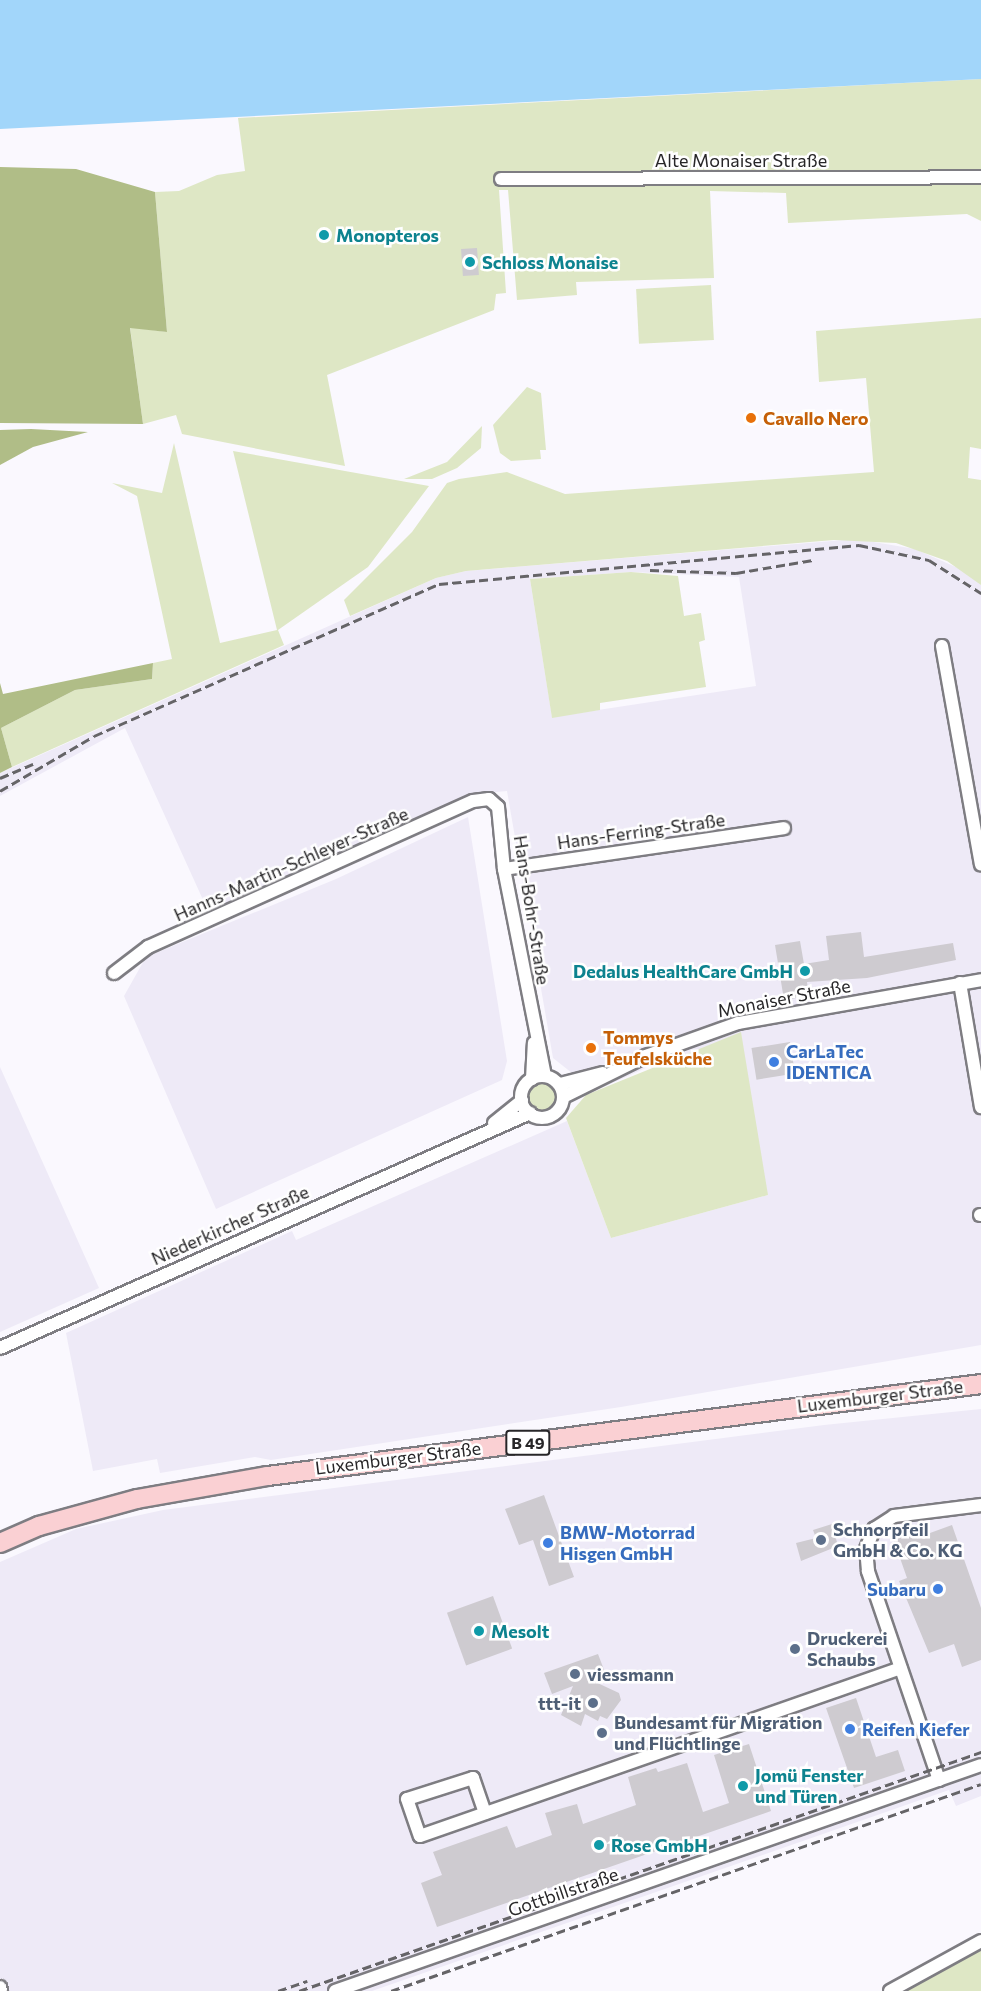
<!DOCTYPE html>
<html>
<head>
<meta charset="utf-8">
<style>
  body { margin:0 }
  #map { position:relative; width:981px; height:1991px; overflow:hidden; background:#faf8fe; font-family:Commissioner,sans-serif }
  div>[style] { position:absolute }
  .built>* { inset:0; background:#eeeaf7 }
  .green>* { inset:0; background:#dee7c5; transform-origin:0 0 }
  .round { border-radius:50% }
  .forest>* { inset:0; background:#b0bd87 }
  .water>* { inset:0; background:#a2d6fa }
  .building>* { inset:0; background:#cecbd0; transform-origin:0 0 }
  .roads { filter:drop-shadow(2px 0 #7e7d82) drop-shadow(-2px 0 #7e7d82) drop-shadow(0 2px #7e7d82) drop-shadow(0 -2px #7e7d82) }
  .street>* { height:12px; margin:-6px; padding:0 6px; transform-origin:6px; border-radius:6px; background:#fff }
  .street>.ring { margin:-6px; padding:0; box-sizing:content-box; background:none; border:12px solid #fff; border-radius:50% }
  .primary>* { height:18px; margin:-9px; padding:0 9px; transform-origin:9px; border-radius:9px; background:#fad0d3 }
  .rail>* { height:3px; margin-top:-1.5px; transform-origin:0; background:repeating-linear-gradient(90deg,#656467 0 9px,transparent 0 13.5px) }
  .dots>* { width:16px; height:16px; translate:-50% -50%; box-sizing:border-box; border:3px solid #fff; border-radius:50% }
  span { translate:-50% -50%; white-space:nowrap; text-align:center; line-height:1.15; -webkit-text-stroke:5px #fff; paint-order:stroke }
  .shield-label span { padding:2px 4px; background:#fff; border:2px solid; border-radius:4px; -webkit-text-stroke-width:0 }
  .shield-label { font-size:16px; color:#272628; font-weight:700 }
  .street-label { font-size:18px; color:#272628 }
  .culture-label { font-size:18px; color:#0d838f; font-weight:700 }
  .left { translate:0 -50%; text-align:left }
  .right { translate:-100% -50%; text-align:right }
  .food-label { font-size:18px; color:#c56008; font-weight:700 }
  .shop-label { font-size:18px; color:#366cbe; font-weight:700 }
  .service-label { font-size:18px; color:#4e5e75; font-weight:700 }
</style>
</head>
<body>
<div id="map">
  <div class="built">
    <div style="clip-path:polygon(evenodd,856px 539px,915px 549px,967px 572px,981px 585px,981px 1345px,621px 1407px,271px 1460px,255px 1457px,160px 1473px,157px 1459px,93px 1471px,66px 1333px,292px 1231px,296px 1240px,567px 1121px,611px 1238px,768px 1195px,650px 1066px,586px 1095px,572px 1073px,553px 1058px,507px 791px,474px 794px,209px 913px,125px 728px,0 796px,0 773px,436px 578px,466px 571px,856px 539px,631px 572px,739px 577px,756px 686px,552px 717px,530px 579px,631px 572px)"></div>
    <div style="clip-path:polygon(468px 817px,507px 1061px,502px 1080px,216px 1209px,124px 996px,146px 957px,336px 879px)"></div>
    <div style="clip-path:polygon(0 1067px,99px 1288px,0 1332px)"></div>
    <div style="clip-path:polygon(981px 1409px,981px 1796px,956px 1806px,949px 1790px,372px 1991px,0 1991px,0 1562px,76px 1529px,163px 1510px,824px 1425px)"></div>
  </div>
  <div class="green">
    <div style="clip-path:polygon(981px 79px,981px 221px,967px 214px,788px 223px,786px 193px,710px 191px,714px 278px,576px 282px,577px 295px,517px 300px,508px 190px,499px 190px,506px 293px,496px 294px,494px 310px,327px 375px,345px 466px,182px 434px,176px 415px,143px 424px,130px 327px,167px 332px,155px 192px,179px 191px,217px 175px,245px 171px,238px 118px)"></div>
    <div style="left:711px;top:285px;width:55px;height:75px;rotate:87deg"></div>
    <div style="clip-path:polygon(981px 318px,981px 449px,970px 447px,968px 478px,981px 480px,981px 585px,947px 561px,896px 543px,834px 540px,466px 571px,436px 578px,350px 616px,344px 600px,412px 532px,447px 483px,459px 479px,507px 472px,565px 494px,874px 472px,866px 378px,819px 382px,816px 331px)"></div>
    <div style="clip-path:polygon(527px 387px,541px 393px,546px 450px,540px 450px,541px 459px,511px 461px,500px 453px,493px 425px)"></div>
    <div style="clip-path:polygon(482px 426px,481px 448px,457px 468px,432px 479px,404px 479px,447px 462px)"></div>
    <div style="clip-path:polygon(174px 443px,220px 643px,277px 630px,233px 451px,429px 486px,368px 567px,278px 630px,284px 645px,12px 767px,1px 728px,75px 690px,152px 679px,153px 663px,172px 659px,137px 496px,112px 483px,162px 493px)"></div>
    <div style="clip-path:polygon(631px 572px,678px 576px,684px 616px,701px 613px,705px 640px,699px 642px,706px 687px,600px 703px,600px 710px,552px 718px,530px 579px)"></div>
    <div style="clip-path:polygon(741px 1032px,768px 1195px,611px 1238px,566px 1118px,586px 1095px)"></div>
    <div class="round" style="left:527px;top:1082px;width:30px;height:30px"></div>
    <div style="clip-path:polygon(981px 1946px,981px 1991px,897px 1991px)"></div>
  </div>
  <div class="forest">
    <div style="clip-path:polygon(0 167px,76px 169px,155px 192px,167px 332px,130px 328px,143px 424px,0 423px)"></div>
    <div style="clip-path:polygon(31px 429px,88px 432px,33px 447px,0 465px,0 430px)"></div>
    <div style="clip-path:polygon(153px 663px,152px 679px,75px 690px,1px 728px,12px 767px,0 773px,0 683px,3px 694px)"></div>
  </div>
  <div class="water">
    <div style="clip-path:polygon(0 0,981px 0,981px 79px,0 129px)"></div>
  </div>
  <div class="building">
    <div style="left:477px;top:248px;width:27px;height:16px;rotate:86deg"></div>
    <div style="clip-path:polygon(861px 932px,864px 957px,953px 943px,956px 960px,867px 978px,807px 982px,809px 996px,784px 1000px,775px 945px,800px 941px,804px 964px,829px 960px,826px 936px)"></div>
    <div style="left:790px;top:1042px;width:32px;height:39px;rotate:81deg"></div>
    <div style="clip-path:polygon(544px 1495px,574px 1577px,549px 1586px,533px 1540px,519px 1545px,505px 1509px)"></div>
    <div style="clip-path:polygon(832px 1524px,838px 1546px,801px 1561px,796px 1543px,816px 1538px,813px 1530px)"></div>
    <div style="clip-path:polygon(952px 1525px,981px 1608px,981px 1660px,962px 1667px,954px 1644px,929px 1653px,899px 1581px,907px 1578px,893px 1538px,928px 1526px,930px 1533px)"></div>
    <div style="left:493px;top:1596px;width:56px;height:49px;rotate:70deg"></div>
    <div style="clip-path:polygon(598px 1654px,606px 1675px,591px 1680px,619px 1693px,621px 1700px,607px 1719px,600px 1716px,598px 1721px,585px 1714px,581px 1726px,561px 1715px,573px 1686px,552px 1694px,544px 1673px)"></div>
    <div style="clip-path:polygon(856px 1698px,876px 1757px,898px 1750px,905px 1771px,854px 1788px,826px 1708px)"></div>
    <div style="clip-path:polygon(749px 1744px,771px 1811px,437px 1927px,421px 1883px,442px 1875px,433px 1852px,507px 1826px,516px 1848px,552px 1835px,545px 1813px,577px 1804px,583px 1824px,636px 1805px,628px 1777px,656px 1768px,658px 1772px,687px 1763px,703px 1812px,729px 1803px,714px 1755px)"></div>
  </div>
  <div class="roads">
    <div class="street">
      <div style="left:501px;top:179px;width:480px;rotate:-0.2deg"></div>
      <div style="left:942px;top:646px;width:222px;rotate:79.9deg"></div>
      <div style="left:504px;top:869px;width:283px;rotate:-8.3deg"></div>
      <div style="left:114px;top:973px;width:43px;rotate:-37.4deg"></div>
      <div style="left:148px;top:947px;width:356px;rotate:-24.2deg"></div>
      <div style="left:473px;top:801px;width:16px;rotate:-7deg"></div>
      <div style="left:489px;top:799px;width:12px;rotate:42deg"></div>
      <div style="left:498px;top:807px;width:62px;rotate:84.5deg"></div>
      <div style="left:504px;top:869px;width:211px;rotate:78.8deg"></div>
      <div style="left:960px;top:983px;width:126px;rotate:80.4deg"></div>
      <div class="ring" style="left:521px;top:1076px;width:30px;height:30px"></div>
      <div style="left:532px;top:1079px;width:36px;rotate:-87deg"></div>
      <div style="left:560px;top:1084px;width:44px;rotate:-14.3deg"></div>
      <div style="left:563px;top:1097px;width:93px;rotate:-26.3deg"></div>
      <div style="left:646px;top:1056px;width:98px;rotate:-19.7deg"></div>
      <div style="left:738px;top:1023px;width:247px;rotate:-10deg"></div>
      <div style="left:494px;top:1123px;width:36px;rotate:-39deg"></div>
      <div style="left:980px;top:1215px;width:1px"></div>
      <div style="left:0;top:1348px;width:580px;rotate:-23.91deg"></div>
      <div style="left:939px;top:1780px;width:221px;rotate:-108.8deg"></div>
      <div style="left:868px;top:1571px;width:22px;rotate:-95deg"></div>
      <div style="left:866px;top:1549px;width:22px;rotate:-68deg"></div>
      <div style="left:874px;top:1529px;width:24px;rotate:-33deg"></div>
      <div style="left:894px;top:1516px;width:88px;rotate:-7.2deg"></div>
      <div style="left:485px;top:1813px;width:37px;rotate:-109deg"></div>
      <div style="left:473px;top:1778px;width:69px;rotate:162.3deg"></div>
      <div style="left:407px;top:1799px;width:39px;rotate:71deg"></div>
      <div style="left:420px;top:1836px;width:509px;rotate:-19.25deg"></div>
      <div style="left:0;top:1987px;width:4px;rotate:76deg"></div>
      <div style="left:335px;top:1991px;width:684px;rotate:-19.28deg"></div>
      <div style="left:890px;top:1991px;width:104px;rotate:-28.8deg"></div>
    </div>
    <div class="primary">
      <div style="left:0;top:1543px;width:43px;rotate:-23.6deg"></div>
      <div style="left:39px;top:1526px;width:102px;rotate:-15.4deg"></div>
      <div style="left:137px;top:1499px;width:133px;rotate:-10deg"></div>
      <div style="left:268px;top:1476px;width:719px;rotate:-7.35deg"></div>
    </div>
  </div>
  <div class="rail">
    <div style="left:650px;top:570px;width:86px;rotate:2deg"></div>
    <div style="left:736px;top:573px;width:78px;rotate:-9.6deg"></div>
    <div style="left:0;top:778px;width:36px;rotate:-23deg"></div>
    <div style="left:0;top:791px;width:109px;rotate:-30.3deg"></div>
    <div style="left:94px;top:736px;width:377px;rotate:-23.8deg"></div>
    <div style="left:439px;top:584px;width:422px;rotate:-5.3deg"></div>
    <div style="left:859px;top:545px;width:72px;rotate:12.1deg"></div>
    <div style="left:929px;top:560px;width:62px;rotate:32.4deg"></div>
    <div style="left:278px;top:1991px;width:31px;rotate:-19deg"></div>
    <div style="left:299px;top:1991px;width:723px;rotate:-19.31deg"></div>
    <div style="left:391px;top:1991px;width:625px;rotate:-19.33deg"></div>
  </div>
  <div class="dots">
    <div style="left:324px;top:235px;background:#0f9aa8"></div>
    <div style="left:470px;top:262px;background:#0f9aa8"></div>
    <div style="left:751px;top:418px;background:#e8710a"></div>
    <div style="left:805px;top:971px;background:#0f9aa8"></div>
    <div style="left:591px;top:1048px;background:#e8710a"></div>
    <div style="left:774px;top:1062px;background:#3f7fe0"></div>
    <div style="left:821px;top:1540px;background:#5c6f8a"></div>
    <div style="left:548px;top:1543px;background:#3f7fe0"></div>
    <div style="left:938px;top:1589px;background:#3f7fe0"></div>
    <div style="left:479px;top:1631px;background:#0f9aa8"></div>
    <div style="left:795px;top:1649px;background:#5c6f8a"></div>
    <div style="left:575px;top:1674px;background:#5c6f8a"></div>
    <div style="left:593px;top:1703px;background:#5c6f8a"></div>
    <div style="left:850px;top:1729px;background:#3f7fe0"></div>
    <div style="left:602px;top:1733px;background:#5c6f8a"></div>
    <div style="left:743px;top:1786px;background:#0f9aa8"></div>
    <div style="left:599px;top:1845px;background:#0f9aa8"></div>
  </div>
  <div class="shield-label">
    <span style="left:528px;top:1443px">B 49</span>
  </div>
  <div class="street-label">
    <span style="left:741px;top:160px">Alte Monaiser Straße</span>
    <span style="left:641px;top:831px;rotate:-8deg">Hans-Ferring-Straße</span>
    <span style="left:291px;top:864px;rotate:-24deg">Hanns-Martin-Schleyer-Straße</span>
    <span style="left:532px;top:910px;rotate:81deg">Hans-Bohr-Straße</span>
    <span style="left:784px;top:998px;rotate:-11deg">Monaiser Straße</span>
    <span style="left:230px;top:1225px;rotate:-24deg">Niederkircher Straße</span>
    <span style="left:880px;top:1396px;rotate:-7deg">Luxemburger Straße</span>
    <span style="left:398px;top:1458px;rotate:-7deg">Luxemburger Straße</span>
    <span style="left:563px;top:1892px;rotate:-19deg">Gottbillstraße</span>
  </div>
  <div class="culture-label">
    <span class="left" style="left:336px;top:235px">Monopteros</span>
    <span class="left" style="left:482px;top:262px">Schloss Monaise</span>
    <span class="right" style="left:793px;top:971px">Dedalus HealthCare GmbH</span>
    <span class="left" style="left:491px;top:1631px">Mesolt</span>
    <span class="left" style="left:755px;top:1786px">Jomü Fenster<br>und Türen</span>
    <span class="left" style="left:611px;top:1845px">Rose GmbH</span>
  </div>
  <div class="food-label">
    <span class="left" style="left:763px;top:418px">Cavallo Nero</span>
    <span class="left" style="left:603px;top:1048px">Tommys<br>Teufelsküche</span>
  </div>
  <div class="shop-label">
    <span class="left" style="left:786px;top:1062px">CarLaTec<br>IDENTICA</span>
    <span class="left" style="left:560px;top:1543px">BMW-Motorrad<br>Hisgen GmbH</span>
    <span class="right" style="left:926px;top:1589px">Subaru</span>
    <span class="left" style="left:862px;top:1729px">Reifen Kiefer</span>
  </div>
  <div class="service-label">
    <span class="left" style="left:833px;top:1540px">Schnorpfeil<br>GmbH &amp; Co. KG</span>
    <span class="left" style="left:807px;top:1649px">Druckerei<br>Schaubs</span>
    <span class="left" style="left:587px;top:1674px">viessmann</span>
    <span class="right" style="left:581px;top:1703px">ttt-it</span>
    <span class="left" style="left:614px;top:1733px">Bundesamt für Migration<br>und Flüchtlinge</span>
  </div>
</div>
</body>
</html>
